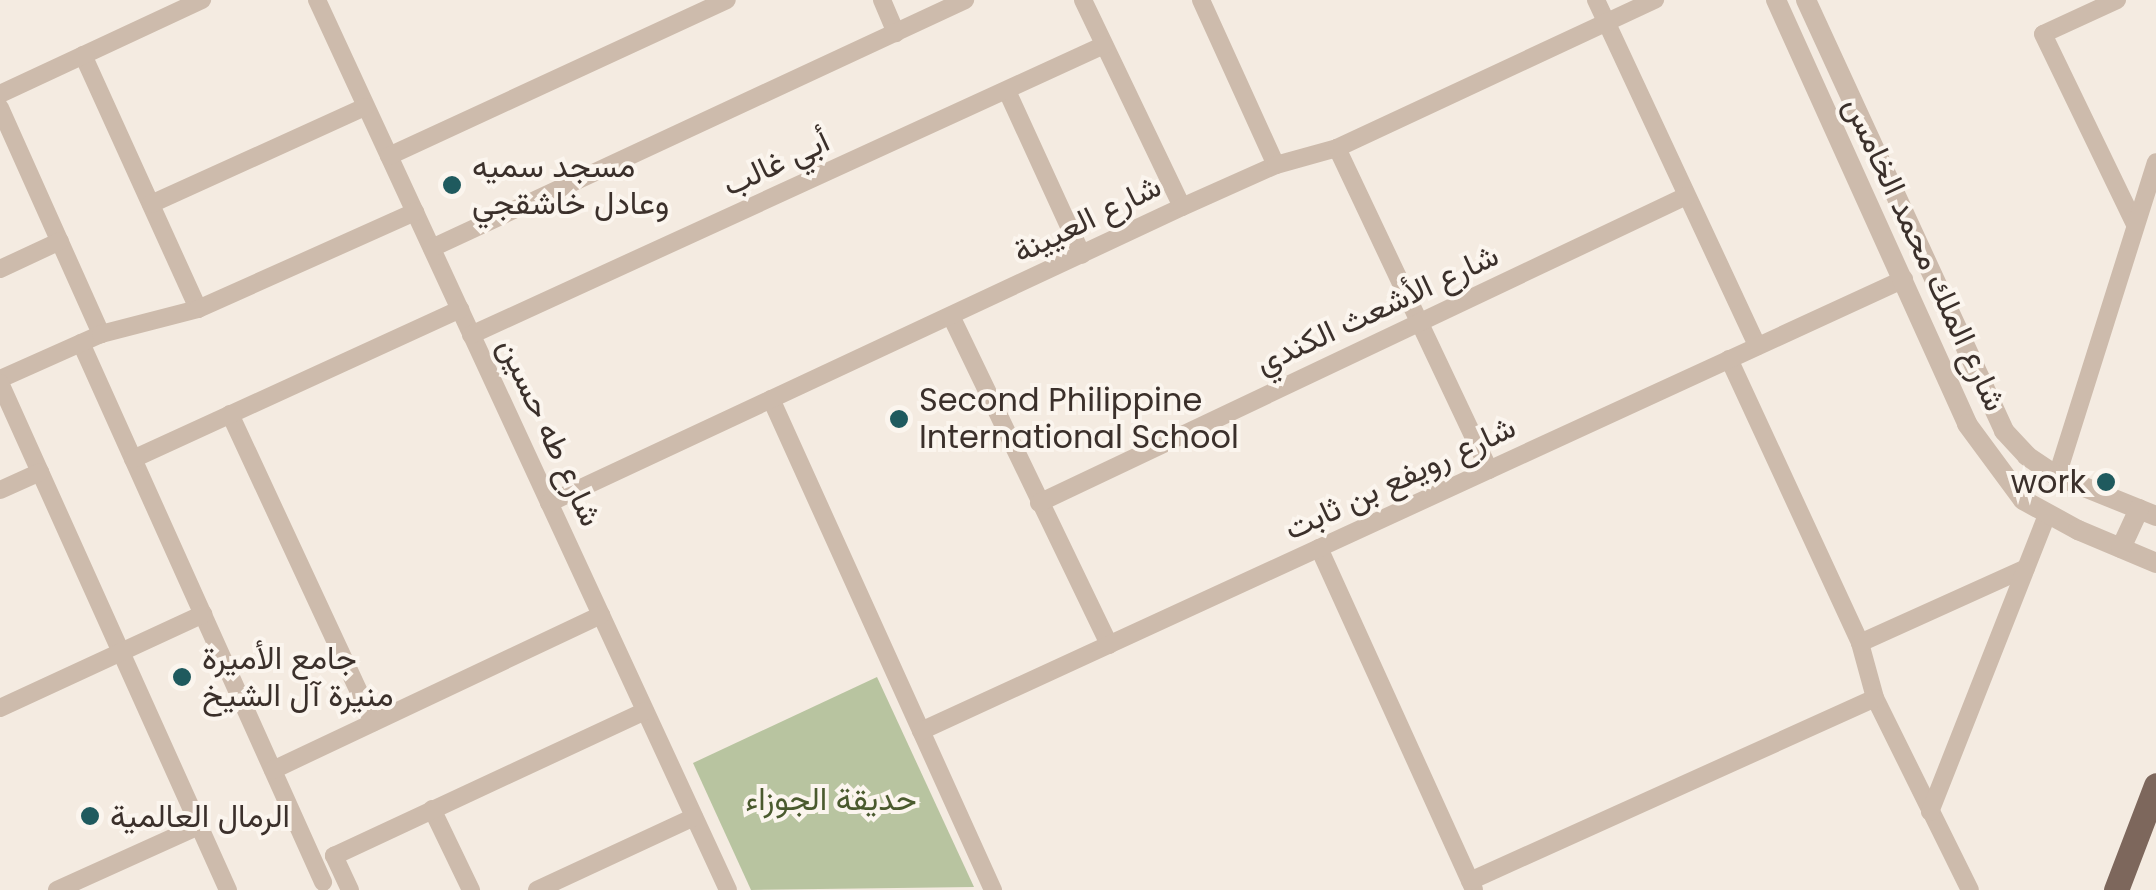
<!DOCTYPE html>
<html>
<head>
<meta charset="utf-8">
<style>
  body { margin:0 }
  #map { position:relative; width:2156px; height:890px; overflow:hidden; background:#f4ebe1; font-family:Poppins,Vazirmatn,sans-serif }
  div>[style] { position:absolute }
  .green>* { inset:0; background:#b8c4a0 }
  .minor>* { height:18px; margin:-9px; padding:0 9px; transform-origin:9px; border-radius:9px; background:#cdbbac }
  .tertiary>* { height:20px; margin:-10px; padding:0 10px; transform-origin:10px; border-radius:10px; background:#cdbbac }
  .primary>* { height:25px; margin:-12.5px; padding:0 12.5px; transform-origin:12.5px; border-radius:12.5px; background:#7d675c }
  .dots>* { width:28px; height:28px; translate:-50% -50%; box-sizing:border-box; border:5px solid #fbf5ee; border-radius:50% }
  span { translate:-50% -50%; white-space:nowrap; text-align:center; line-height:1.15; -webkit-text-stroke:8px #fbf5ee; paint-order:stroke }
  .street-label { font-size:32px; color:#3b302b }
  .poi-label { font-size:32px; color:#3b302b }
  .left { translate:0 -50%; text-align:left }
  .right { translate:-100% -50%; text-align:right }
  .park-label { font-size:32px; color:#4a5a2e }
</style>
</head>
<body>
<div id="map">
  <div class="green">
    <div style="clip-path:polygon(877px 677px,974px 887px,751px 890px,693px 763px)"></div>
  </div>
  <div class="minor">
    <div style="left:317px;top:0;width:980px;rotate:65.21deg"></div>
    <div style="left:882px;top:0;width:36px;rotate:67deg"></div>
    <div style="left:1083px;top:0;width:229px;rotate:64.4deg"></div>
    <div style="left:1201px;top:0;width:181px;rotate:65.6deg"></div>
    <div style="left:1596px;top:0;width:382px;rotate:65deg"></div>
    <div style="left:2117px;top:0;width:81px;rotate:155.3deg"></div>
    <div style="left:2043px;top:34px;width:211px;rotate:64.2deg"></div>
    <div style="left:83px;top:55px;width:279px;rotate:65.6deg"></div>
    <div style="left:1007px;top:91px;width:180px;rotate:65.4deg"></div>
    <div style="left:0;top:94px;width:223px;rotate:-25deg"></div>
    <div style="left:0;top:108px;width:248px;rotate:65.9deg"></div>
    <div style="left:1337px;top:148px;width:356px;rotate:64.7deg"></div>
    <div style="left:389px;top:156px;width:372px;rotate:-24.8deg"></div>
    <div style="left:151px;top:204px;width:235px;rotate:-24.4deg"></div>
    <div style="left:432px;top:248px;width:588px;rotate:-24.95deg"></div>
    <div style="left:0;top:269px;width:66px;rotate:-25deg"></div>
    <div style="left:951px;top:316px;width:365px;rotate:64.3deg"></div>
    <div style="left:471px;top:335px;width:696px;rotate:-24.61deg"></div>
    <div style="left:81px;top:343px;width:591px;rotate:65.82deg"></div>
    <div style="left:1729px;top:359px;width:313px;rotate:65.2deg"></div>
    <div style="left:1860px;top:643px;width:57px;rotate:74.7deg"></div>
    <div style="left:1875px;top:698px;width:214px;rotate:63.7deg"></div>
    <div style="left:0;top:379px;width:111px;rotate:-24deg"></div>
    <div style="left:101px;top:334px;width:100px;rotate:-14.5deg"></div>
    <div style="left:198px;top:309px;width:238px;rotate:-24.1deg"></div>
    <div style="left:0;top:383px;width:556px;rotate:65.79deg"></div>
    <div style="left:771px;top:399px;width:539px;rotate:65.67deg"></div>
    <div style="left:230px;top:414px;width:340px;rotate:65.1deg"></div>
    <div style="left:133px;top:459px;width:360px;rotate:-24.6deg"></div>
    <div style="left:2057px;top:476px;width:329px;rotate:-72.5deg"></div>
    <div style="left:0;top:490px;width:44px;rotate:-24.2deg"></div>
    <div style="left:549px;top:503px;width:699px;rotate:-25.06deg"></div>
    <div style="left:1182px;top:207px;width:103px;rotate:-24.1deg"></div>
    <div style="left:1276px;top:165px;width:63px;rotate:-15.6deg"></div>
    <div style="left:1337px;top:148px;width:351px;rotate:-25deg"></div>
    <div style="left:1039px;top:503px;width:716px;rotate:-25.38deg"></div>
    <div style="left:1319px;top:548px;width:375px;rotate:65.6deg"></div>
    <div style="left:1860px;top:643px;width:182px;rotate:-24.3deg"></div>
    <div style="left:0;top:708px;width:224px;rotate:-24.8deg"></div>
    <div style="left:921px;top:731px;width:1082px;rotate:-24.69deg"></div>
    <div style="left:273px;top:770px;width:363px;rotate:-25.3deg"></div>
    <div style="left:432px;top:809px;width:90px;rotate:64.3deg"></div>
    <div style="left:1930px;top:812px;width:319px;rotate:-68.5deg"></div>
    <div style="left:1470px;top:881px;width:444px;rotate:-24.3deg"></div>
    <div style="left:57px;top:890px;width:156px;rotate:-24.3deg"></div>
    <div style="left:350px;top:890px;width:38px;rotate:-115deg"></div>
    <div style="left:334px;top:856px;width:343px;rotate:-25deg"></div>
    <div style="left:537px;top:890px;width:173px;rotate:-24.9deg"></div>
  </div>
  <div class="tertiary">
    <div style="left:1776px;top:0;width:465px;rotate:65.7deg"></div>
    <div style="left:1967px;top:424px;width:94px;rotate:53.6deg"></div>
    <div style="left:2023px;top:500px;width:63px;rotate:28.6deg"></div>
    <div style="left:2078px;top:530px;width:85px;rotate:22.9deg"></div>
    <div style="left:1806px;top:0;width:474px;rotate:65.3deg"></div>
    <div style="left:2004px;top:431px;width:34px;rotate:47deg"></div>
    <div style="left:2027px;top:456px;width:36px;rotate:34deg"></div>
    <div style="left:2057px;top:476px;width:107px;rotate:22deg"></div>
    <div style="left:2121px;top:548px;width:43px;rotate:-65.2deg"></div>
  </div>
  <div class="primary">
    <div style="left:2116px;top:890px;width:112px;rotate:-69.1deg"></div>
  </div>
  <div class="dots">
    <div style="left:452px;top:185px;background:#1f5a5e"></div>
    <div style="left:899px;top:419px;background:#1f5a5e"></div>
    <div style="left:2106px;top:482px;background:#1f5a5e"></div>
    <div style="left:182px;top:677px;background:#1f5a5e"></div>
    <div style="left:90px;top:816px;background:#1f5a5e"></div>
  </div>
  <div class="street-label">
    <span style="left:776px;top:163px;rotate:-25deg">أبي غالب</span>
    <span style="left:1087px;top:219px;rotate:-26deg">شارع العيينة</span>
    <span style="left:1925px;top:254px;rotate:65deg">شارع الملك محمد الخامس</span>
    <span style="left:1377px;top:309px;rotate:-25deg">شارع الأشعث الكندي</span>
    <span style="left:550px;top:432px;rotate:65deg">شارع طه حسين</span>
    <span style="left:1400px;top:478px;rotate:-25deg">شارع رويفع بن ثابت</span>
  </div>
  <div class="poi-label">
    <span class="left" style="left:472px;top:185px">مسجد سميه<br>وعادل خاشقجي</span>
    <span class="left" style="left:919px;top:419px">Second Philippine<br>International School</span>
    <span class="right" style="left:2086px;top:482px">work</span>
    <span class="left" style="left:202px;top:677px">جامع الأميرة<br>منيرة آل الشيخ</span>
    <span class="left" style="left:110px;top:816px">الرمال العالمية</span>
  </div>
  <div class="park-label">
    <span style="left:831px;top:799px">حديقة الجوزاء</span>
  </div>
</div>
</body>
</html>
